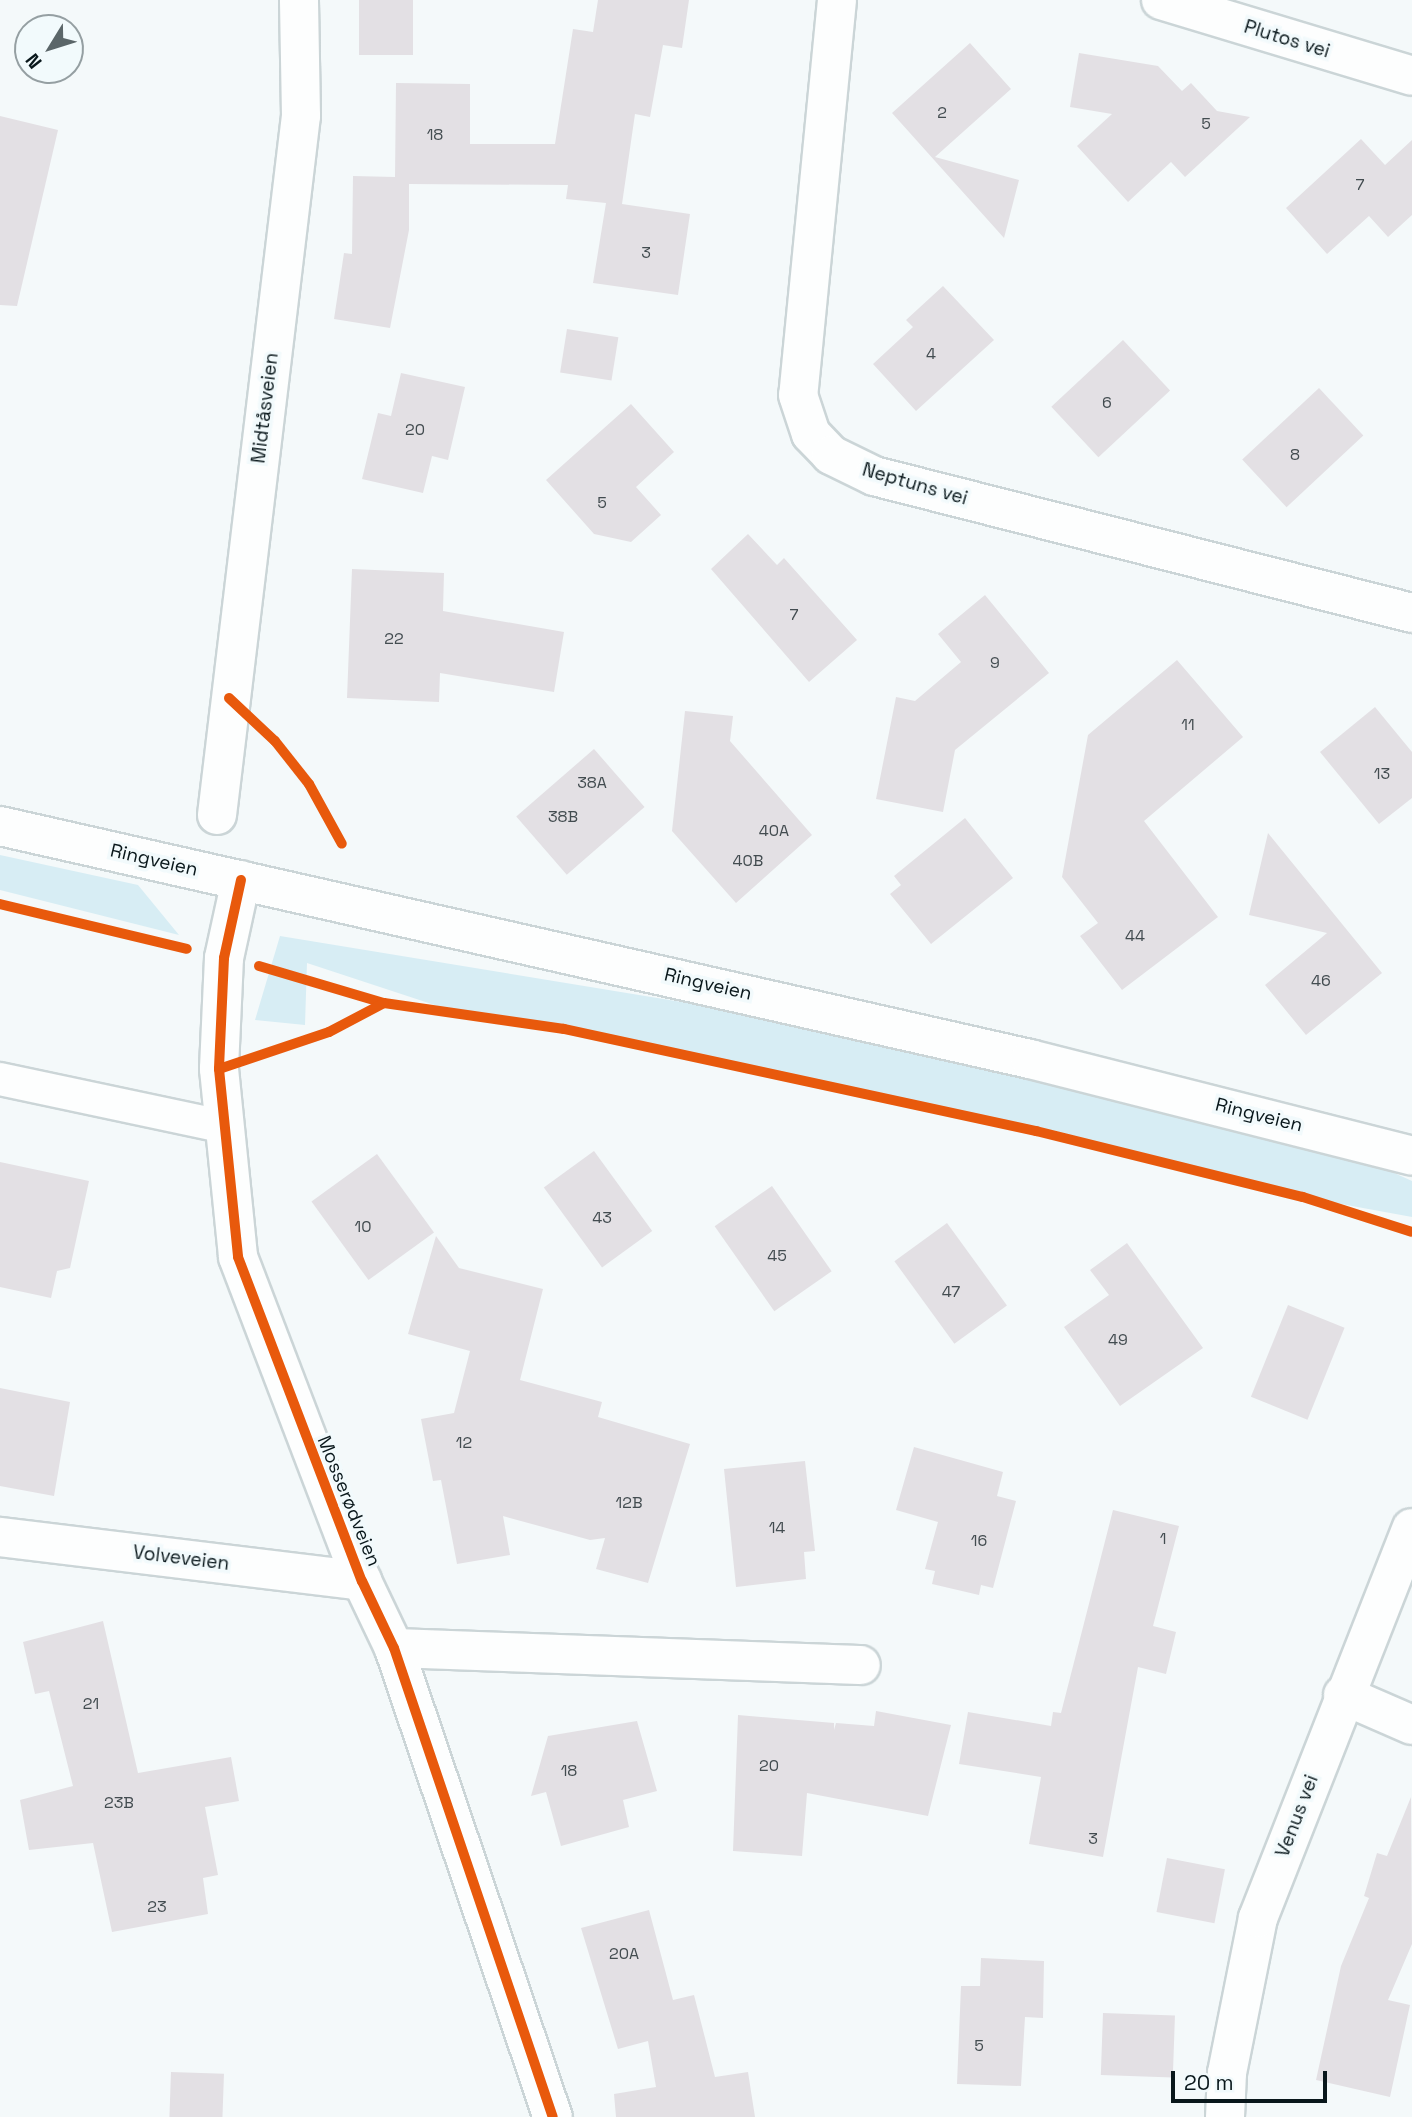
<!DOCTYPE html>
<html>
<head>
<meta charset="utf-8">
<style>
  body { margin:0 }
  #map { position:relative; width:1412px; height:2117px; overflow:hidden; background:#f4f9fa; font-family:"Space Grotesk",sans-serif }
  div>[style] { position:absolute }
  .green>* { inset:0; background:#d7edf4 }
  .building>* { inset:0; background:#e3e0e4; transform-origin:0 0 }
  .roads { filter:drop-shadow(2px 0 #cbd5d7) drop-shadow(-2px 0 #cbd5d7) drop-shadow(0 2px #cbd5d7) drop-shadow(0 -2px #cbd5d7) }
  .lane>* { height:32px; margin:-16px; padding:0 16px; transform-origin:16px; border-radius:16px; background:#fdfefe }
  .street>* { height:38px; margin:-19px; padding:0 19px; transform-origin:19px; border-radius:19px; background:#fdfefe }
  .secondary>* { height:38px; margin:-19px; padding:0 19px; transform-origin:19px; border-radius:19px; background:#fdfefe }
  .cycleway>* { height:10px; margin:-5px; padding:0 5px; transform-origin:5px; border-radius:5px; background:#e8590c }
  span { translate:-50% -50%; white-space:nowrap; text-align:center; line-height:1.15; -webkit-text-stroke:7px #f2fafc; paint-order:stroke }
  .number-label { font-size:16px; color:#434c50 }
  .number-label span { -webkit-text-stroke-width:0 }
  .street-label { font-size:19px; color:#09171b }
  .north { position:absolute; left:14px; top:14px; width:70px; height:70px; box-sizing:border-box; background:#f2fafc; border:2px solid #959fa2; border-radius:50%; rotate:232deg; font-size:19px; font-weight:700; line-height:28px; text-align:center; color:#09171b }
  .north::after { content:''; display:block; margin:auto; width:24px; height:32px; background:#5b6669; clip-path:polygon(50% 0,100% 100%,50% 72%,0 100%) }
  .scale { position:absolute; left:1171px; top:2071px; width:156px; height:32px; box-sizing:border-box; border:4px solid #09171b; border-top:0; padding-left:9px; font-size:21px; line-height:24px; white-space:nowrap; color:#09171b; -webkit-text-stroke:5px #f2fafc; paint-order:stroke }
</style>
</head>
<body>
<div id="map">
  <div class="green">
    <div style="clip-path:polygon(0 855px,138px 885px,179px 935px,0 890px)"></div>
    <div style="clip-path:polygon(280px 936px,1030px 1059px,1271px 1117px,1412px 1181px,1412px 1217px,1303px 1197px,1036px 1131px,564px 1029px,462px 1014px,307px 963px,305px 1025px,255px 1020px)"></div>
  </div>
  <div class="building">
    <div style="left:359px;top:0;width:54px;height:55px"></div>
    <div style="clip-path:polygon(598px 0,689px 0,682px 48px,663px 45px,650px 117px,635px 114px,622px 204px,690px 214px,678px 295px,593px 283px,606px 203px,566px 199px,568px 185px,409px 184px,409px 230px,390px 328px,334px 319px,344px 253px,352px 254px,353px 176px,395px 177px,396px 83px,470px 84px,470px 144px,555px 144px,573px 29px,593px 32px)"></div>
    <div style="clip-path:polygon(970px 43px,1011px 89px,935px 157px,1019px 180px,1004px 238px,892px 113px)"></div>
    <div style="clip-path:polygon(1079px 53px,1158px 66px,1182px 91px,1191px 83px,1217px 111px,1250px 117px,1185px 177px,1171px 162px,1128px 202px,1077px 146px,1112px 114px,1070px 107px)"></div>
    <div style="clip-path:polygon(0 116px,58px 130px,17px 306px,0 305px)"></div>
    <div style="clip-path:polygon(1361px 139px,1385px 165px,1412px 140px,1412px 215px,1388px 237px,1369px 216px,1327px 254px,1286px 208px)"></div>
    <div style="clip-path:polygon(943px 286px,994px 340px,916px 411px,873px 364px,913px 327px,906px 320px)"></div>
    <div style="left:567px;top:329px;width:52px;height:44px;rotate:9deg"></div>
    <div style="left:1123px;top:340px;width:69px;height:98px;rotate:47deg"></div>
    <div style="clip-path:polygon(401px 373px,465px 387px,448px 460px,432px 456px,423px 493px,362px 479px,378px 413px,391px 416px)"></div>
    <div style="left:1319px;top:388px;width:65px;height:105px;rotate:47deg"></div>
    <div style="clip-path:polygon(631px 404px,674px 452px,636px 487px,661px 515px,631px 542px,594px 534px,546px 480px)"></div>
    <div style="clip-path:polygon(748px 534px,777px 565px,784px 558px,857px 640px,809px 682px,711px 569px)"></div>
    <div style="clip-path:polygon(352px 569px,444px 573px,443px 611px,564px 632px,554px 692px,440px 673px,439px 702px,347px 698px)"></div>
    <div style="clip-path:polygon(985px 595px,1049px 673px,955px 750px,943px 812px,876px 799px,896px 697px,915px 701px,961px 662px,938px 634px)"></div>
    <div style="clip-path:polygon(1177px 660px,1243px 737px,1144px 821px,1218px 917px,1122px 990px,1080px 936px,1098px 923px,1062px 877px,1088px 735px)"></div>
    <div style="clip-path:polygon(1375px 707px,1412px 752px,1412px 798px,1379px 824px,1320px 752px)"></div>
    <div style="clip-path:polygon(685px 711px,733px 716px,730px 741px,812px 835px,736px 903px,672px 831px)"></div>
    <div style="left:594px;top:749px;width:77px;height:103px;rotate:49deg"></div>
    <div style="clip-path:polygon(965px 818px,1013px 878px,931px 944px,890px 894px,901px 885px,894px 876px)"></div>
    <div style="clip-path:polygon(1268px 833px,1382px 973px,1306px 1035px,1265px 985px,1327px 933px,1249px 915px)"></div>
    <div style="left:594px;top:1151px;width:99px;height:62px;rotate:54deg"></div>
    <div style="left:377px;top:1154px;width:97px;height:81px;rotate:54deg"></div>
    <div style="clip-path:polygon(0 1162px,89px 1181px,70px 1268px,57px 1271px,51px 1298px,0 1287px)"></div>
    <div style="left:772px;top:1186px;width:104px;height:70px;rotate:55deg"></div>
    <div style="left:947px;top:1223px;width:102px;height:65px;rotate:54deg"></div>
    <div style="clip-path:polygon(436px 1236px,459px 1268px,543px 1289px,520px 1380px,602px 1402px,598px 1417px,690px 1444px,648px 1583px,596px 1569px,605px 1538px,590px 1540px,503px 1516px,510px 1555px,457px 1564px,441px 1480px,433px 1481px,421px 1419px,454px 1413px,470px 1351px,408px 1334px)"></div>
    <div style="clip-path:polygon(1127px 1243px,1203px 1348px,1120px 1406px,1064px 1327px,1109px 1295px,1090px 1270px)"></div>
    <div style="left:1288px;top:1305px;width:61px;height:99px;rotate:22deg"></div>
    <div style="clip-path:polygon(0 1388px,70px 1402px,54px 1496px,0 1486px)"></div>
    <div style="clip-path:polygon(914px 1447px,1003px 1472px,997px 1496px,1016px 1501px,993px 1588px,981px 1585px,979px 1595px,932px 1584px,935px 1571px,925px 1569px,938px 1522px,896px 1510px)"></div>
    <div style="clip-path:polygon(805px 1461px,815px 1551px,804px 1552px,806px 1579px,736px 1587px,724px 1469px)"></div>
    <div style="clip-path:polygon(1113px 1510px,1179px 1526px,1153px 1626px,1176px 1632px,1166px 1674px,1138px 1667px,1103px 1857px,1029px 1844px,1041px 1777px,959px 1764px,968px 1712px,1051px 1726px,1053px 1712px,1061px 1713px)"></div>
    <div style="clip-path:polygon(103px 1621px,138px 1773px,231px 1757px,239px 1801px,205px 1807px,218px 1875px,203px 1878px,208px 1914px,112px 1932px,93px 1843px,29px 1850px,20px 1800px,73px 1786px,49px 1691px,35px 1694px,23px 1642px)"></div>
    <div style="clip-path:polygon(876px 1711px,951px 1725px,928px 1816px,807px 1793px,802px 1856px,733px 1851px,738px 1715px,834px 1723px,834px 1730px,836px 1723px,874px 1726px)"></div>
    <div style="clip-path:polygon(637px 1721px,657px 1791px,623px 1800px,629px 1827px,561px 1846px,546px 1792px,531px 1796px,548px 1736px)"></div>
    <div style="clip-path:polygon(1411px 1797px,1412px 1944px,1388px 2000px,1410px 2005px,1390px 2097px,1316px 2080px,1341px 1966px,1369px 1898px,1364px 1896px,1377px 1853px,1387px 1856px)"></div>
    <div style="left:1167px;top:1858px;width:59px;height:55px;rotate:11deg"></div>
    <div style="clip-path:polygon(649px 1910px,673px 2000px,694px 1995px,715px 2077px,748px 2072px,755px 2117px,616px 2117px,614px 2094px,656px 2087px,648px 2041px,618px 2049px,581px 1928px)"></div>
    <div style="clip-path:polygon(981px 1958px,1044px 1961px,1043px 2018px,1025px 2017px,1021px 2086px,957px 2084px,961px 1986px,980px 1986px)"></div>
    <div style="left:1103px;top:2013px;width:72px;height:62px;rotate:2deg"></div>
    <div style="left:171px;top:2072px;width:53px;height:45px;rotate:2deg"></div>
  </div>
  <div class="roads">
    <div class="lane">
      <div style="left:0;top:1079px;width:227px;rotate:12deg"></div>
    </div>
    <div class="street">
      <div style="left:837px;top:0;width:397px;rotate:95.6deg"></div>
      <div style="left:798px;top:395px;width:41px;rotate:71.6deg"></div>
      <div style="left:811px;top:434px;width:29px;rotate:46deg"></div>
      <div style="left:831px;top:455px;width:48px;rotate:26deg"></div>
      <div style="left:874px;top:476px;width:555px;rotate:14.29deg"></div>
      <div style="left:1161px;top:0;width:262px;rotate:16.8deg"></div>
      <div style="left:217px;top:815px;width:704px;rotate:-83.15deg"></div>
      <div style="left:301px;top:116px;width:116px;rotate:-91deg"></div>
      <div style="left:241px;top:880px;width:80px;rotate:102.3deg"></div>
      <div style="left:224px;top:958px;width:111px;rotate:92.6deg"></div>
      <div style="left:219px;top:1069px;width:189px;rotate:84.2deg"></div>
      <div style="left:238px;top:1257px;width:347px;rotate:69.1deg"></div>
      <div style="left:362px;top:1581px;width:74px;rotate:64.5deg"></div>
      <div style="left:394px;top:1648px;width:495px;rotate:71.3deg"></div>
      <div style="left:0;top:1537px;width:365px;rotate:6.9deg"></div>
      <div style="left:394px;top:1648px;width:467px;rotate:2.1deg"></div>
      <div style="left:1343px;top:1695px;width:75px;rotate:23.5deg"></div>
      <div style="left:1225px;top:2117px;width:44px;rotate:-87.4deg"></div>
      <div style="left:1227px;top:2073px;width:158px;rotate:-78.7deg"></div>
      <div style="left:1258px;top:1918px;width:419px;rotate:-68.5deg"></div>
    </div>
    <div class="secondary">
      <div style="left:0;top:826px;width:1056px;rotate:12.75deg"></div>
      <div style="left:1030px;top:1059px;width:394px;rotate:14.2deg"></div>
    </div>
  </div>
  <div class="cycleway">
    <div style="left:229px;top:698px;width:63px;rotate:43.1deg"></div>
    <div style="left:275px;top:741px;width:55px;rotate:51.7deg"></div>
    <div style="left:309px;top:784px;width:68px;rotate:61.2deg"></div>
    <div style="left:241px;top:880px;width:80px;rotate:102.3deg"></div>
    <div style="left:224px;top:958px;width:111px;rotate:92.6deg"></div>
    <div style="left:219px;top:1069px;width:189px;rotate:84.2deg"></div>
    <div style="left:238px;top:1257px;width:347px;rotate:69.1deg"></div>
    <div style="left:362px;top:1581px;width:74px;rotate:64.5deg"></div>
    <div style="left:394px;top:1648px;width:495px;rotate:71.3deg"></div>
    <div style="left:0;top:904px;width:192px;rotate:13.5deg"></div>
    <div style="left:259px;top:966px;width:130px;rotate:16.5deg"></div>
    <div style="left:384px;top:1003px;width:182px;rotate:8.2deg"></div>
    <div style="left:564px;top:1029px;width:483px;rotate:12.2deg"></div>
    <div style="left:1036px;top:1131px;width:275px;rotate:13.9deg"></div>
    <div style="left:1303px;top:1197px;width:114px;rotate:17.8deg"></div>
    <div style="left:219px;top:1069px;width:116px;rotate:-18.6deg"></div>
    <div style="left:329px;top:1032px;width:62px;rotate:-27.8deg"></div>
  </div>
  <div class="number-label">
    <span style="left:942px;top:113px">2</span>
    <span style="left:1206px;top:124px">5</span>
    <span style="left:435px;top:135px">18</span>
    <span style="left:1360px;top:185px">7</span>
    <span style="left:646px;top:253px">3</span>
    <span style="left:931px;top:354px">4</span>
    <span style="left:1107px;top:403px">6</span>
    <span style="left:415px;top:430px">20</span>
    <span style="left:1295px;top:455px">8</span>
    <span style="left:602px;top:503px">5</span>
    <span style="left:794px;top:615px">7</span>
    <span style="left:394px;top:639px">22</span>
    <span style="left:995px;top:663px">9</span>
    <span style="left:1188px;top:725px">11</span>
    <span style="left:1382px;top:774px">13</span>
    <span style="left:592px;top:783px">38A</span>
    <span style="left:563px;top:817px">38B</span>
    <span style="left:774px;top:831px">40A</span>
    <span style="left:748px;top:861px">40B</span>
    <span style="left:1135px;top:936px">44</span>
    <span style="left:1321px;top:981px">46</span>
    <span style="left:602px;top:1218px">43</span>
    <span style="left:363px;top:1227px">10</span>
    <span style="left:777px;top:1256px">45</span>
    <span style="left:951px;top:1292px">47</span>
    <span style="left:1118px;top:1340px">49</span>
    <span style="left:464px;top:1443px">12</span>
    <span style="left:629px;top:1503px">12B</span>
    <span style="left:777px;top:1528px">14</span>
    <span style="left:1163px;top:1539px">1</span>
    <span style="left:979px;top:1541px">16</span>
    <span style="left:91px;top:1704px">21</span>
    <span style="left:769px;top:1766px">20</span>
    <span style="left:569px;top:1771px">18</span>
    <span style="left:119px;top:1803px">23B</span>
    <span style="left:1093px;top:1839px">3</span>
    <span style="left:157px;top:1907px">23</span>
    <span style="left:624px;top:1954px">20A</span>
    <span style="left:979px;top:2046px">5</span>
  </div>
  <div class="street-label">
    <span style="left:1287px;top:39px;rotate:17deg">Plutos vei</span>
    <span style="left:265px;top:408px;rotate:-83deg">Midtåsveien</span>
    <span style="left:915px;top:484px;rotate:16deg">Neptuns vei</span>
    <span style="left:154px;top:860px;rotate:13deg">Ringveien</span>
    <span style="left:708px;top:984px;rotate:13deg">Ringveien</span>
    <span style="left:1259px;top:1115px;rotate:14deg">Ringveien</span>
    <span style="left:349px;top:1501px;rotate:68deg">Mosserødveien</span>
    <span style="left:181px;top:1558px;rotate:7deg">Volveveien</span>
    <span style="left:1297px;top:1816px;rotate:-69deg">Venus vei</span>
  </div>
  <div class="north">N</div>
  <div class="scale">20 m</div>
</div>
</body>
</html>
